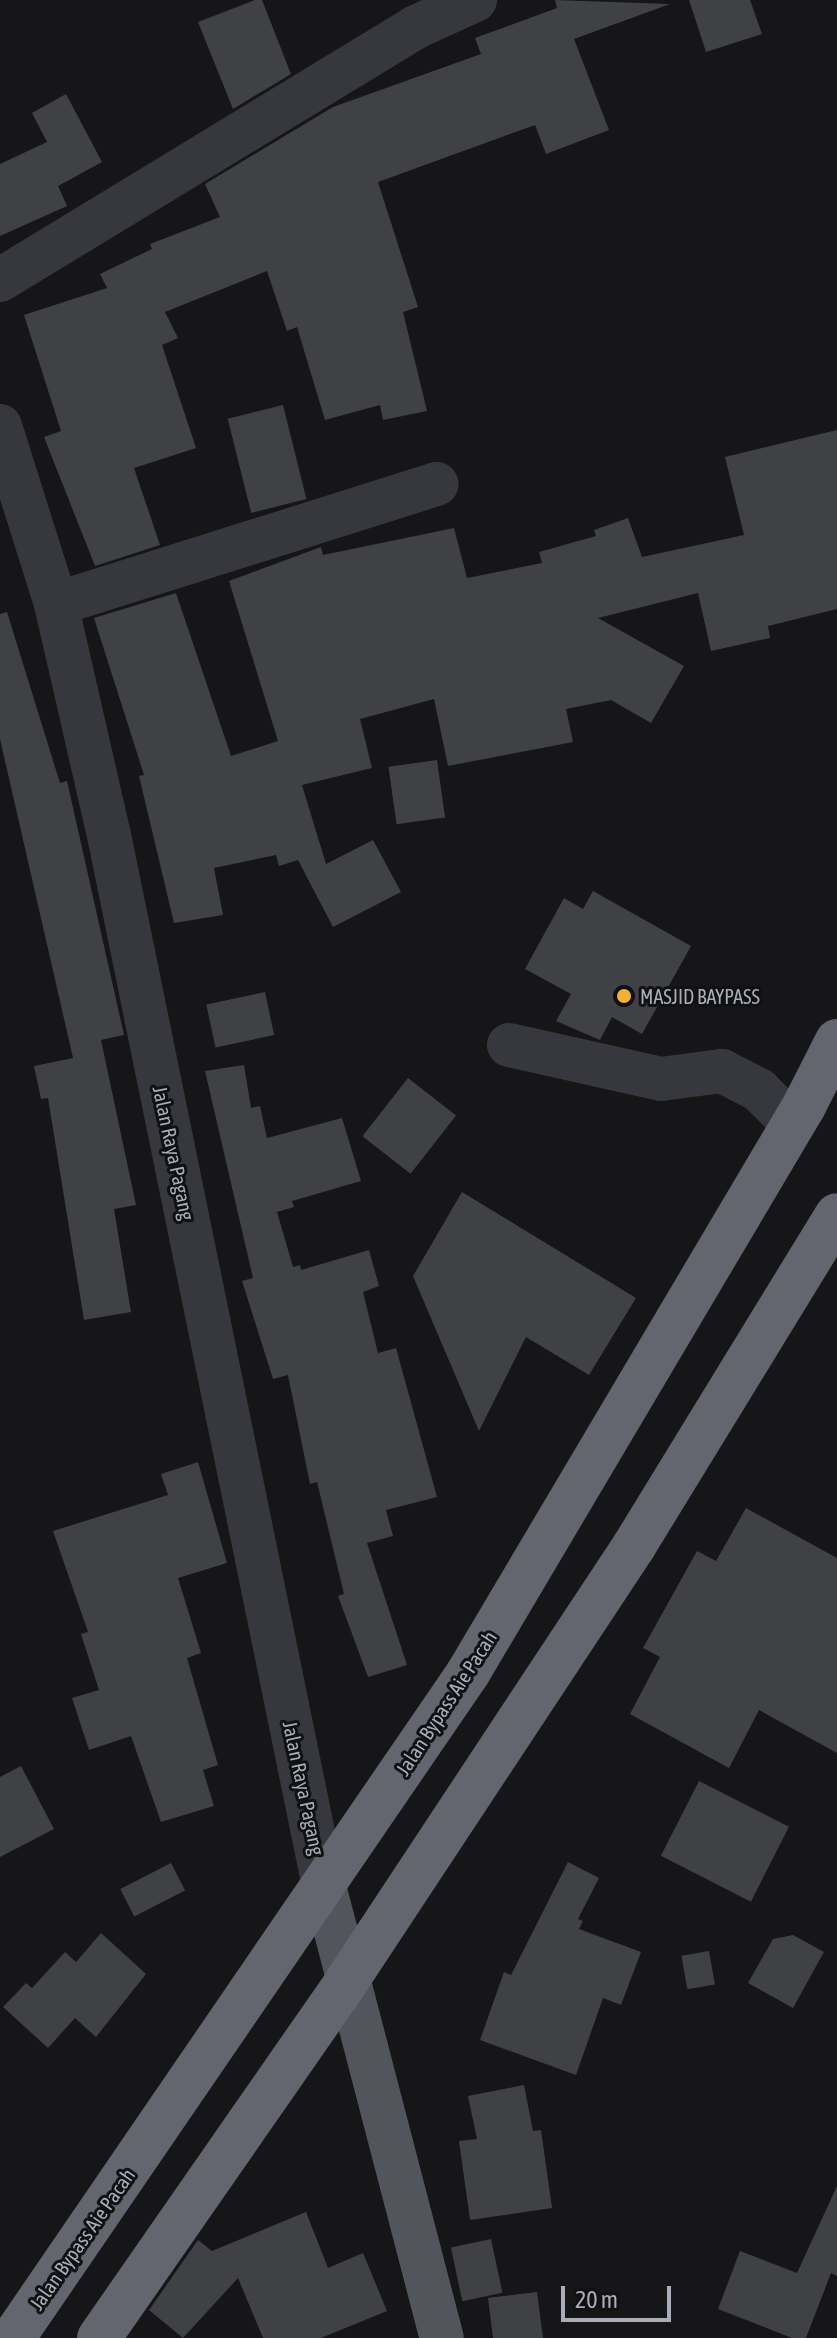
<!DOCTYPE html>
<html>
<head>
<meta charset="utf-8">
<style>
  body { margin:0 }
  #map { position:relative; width:837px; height:2338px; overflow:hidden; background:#161618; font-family:"Asap Condensed",sans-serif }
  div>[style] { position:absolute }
  .building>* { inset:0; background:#404145; transform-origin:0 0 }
  .minor>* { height:44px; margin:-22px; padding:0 22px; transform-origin:22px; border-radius:22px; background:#37383d }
  .major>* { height:44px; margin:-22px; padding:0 22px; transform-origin:22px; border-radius:22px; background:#53555c }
  .highway>* { height:44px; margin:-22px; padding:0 22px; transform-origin:22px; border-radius:22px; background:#63666e }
  .dots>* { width:22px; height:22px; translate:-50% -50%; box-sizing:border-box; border:4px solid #111113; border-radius:50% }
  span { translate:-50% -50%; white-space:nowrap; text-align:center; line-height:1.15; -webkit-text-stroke:6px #111113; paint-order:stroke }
  .poi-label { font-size:20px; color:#a8adb8 }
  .left { translate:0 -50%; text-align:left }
  .street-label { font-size:20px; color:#a8adb8 }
  .scale { position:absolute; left:561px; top:2286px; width:110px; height:36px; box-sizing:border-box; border:4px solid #a8adb8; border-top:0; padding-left:10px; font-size:24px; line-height:28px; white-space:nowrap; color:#a8adb8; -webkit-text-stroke:6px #111113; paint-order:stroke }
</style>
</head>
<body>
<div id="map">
  <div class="building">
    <div style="clip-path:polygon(255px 0,262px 0,291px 74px,233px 109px,198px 22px)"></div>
    <div style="clip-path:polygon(555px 0,670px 4px,574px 39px,609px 130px,546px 154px,535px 125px,378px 182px,418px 307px,403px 312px,427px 411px,383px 420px,380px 405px,325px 420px,297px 327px,287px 331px,267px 271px,165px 312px,178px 338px,162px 345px,196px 448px,134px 468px,160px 545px,95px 566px,44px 437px,61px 431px,24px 315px,107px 288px,100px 274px,152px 249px,150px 244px,220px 217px,205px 184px,333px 107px,481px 54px,475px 38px,557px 8px)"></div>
    <div style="clip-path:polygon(689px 0,750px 0,762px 34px,706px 52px)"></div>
    <div style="clip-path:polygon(66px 94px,102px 162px,58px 186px,67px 206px,0 236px,0 164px,47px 142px,32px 113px)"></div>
    <div style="left:283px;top:405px;width:97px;height:57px;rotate:76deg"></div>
    <div style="clip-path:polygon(837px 430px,837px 609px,768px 626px,770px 638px,711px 651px,698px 593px,598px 618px,684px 666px,651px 723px,611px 700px,566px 709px,573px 742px,448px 766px,434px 699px,360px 719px,372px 768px,302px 785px,326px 864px,373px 840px,401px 892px,333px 927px,298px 860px,279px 866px,276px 855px,214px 868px,223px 915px,174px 923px,139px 776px,144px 775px,94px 618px,176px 593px,231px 756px,278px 741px,229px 581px,321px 547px,323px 555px,454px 528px,467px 578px,542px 563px,539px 552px,596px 536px,594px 530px,628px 518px,642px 557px,744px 535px,725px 457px)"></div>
    <div style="clip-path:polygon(7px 612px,60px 783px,67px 781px,124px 1035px,101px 1040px,136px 1205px,114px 1209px,131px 1312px,84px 1320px,48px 1098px,41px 1099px,34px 1066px,73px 1058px,0 739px,0 614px)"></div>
    <div style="left:437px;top:760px;width:58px;height:49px;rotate:82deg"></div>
    <div style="clip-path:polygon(593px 891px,691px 946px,642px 1034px,612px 1017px,600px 1040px,556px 1021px,571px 994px,525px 969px,564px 898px,583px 909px)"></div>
    <div style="left:265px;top:992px;width:44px;height:60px;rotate:78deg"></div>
    <div style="clip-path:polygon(244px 1065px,251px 1108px,260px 1106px,267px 1138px,342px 1118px,361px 1181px,292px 1201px,294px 1207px,277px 1212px,293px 1267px,300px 1265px,301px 1270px,369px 1250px,379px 1286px,363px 1292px,378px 1353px,396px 1348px,437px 1497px,386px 1510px,393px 1536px,367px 1543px,407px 1665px,368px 1677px,338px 1596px,344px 1594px,317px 1482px,310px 1484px,288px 1375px,273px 1379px,242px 1281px,253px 1278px,205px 1071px)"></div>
    <div style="left:408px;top:1078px;width:61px;height:74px;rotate:38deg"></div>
    <div style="clip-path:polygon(462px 1192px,636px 1298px,589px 1375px,526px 1337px,479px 1431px,413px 1276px)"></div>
    <div style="clip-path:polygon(198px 1462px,227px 1563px,178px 1578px,201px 1653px,187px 1658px,218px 1765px,203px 1770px,214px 1806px,161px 1822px,131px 1736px,89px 1750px,72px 1698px,99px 1690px,81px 1634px,88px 1632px,53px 1531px,168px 1495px,161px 1474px)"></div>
    <div style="clip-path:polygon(746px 1508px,837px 1558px,837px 1753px,759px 1710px,729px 1768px,630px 1714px,660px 1657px,643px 1648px,697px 1551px,716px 1561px)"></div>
    <div style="clip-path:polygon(21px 1766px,54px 1829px,0 1857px,0 1777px)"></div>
    <div style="left:699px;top:1781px;width:101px;height:84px;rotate:27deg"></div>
    <div style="clip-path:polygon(568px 1862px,599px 1878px,578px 1919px,583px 1921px,579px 1929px,641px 1952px,621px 2005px,603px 1998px,576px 2075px,480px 2040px,504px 1972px,511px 1975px)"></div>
    <div style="left:171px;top:1863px;width:31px;height:57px;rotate:63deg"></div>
    <div style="clip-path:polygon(101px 1933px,146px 1974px,96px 2037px,75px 2018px,48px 2048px,3px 2007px,26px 1983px,32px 1988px,65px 1952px,76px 1962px)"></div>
    <div style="clip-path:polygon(793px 1935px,824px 1952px,793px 2008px,748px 1983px,773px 1939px)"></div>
    <div style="left:709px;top:1951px;width:34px;height:28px;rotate:80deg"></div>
    <div style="clip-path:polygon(524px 2085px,533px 2131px,541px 2130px,552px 2208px,470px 2220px,459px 2141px,477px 2139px,468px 2096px)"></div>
    <div style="clip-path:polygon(837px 2186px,837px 2276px,831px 2273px,806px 2338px,792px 2338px,718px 2309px,740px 2251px,797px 2273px)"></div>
    <div style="clip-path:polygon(306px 2212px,328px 2268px,363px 2253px,387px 2311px,321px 2338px,263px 2338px,238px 2278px,183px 2338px,149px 2310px,198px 2240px,212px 2251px)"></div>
    <div style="left:491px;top:2239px;width:55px;height:41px;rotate:78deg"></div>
    <div style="clip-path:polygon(537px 2292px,543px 2338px,493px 2338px,488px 2298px)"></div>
  </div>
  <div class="minor">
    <div style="left:0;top:280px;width:487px;rotate:-31.3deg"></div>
    <div style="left:416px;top:27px;width:65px;rotate:-24.6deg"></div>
    <div style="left:0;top:426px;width:187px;rotate:72.5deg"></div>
    <div style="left:56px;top:604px;width:242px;rotate:77.1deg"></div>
    <div style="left:110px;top:840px;width:1068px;rotate:78.44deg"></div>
    <div style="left:56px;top:604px;width:399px;rotate:-17.5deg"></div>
    <div style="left:509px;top:1045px;width:156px;rotate:12.6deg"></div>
    <div style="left:661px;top:1079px;width:62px;rotate:-7.5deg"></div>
    <div style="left:722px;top:1071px;width:42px;rotate:27.2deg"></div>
    <div style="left:759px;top:1090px;width:41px;rotate:45deg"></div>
    <div style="left:788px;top:1119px;width:21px;rotate:-39deg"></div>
  </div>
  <div class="major">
    <div style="left:324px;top:1886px;width:467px;rotate:75.4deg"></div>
  </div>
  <div class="highway">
    <div style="left:13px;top:2338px;width:806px;rotate:-55.62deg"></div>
    <div style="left:468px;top:1673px;width:659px;rotate:-59.35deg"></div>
    <div style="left:804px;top:1106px;width:73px;rotate:-63.1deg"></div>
    <div style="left:99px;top:2338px;width:433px;rotate:-55.2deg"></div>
    <div style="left:346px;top:1982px;width:523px;rotate:-56.55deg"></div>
    <div style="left:634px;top:1546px;width:388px;rotate:-58.5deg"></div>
  </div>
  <div class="dots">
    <div style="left:624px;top:996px;background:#f2b134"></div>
  </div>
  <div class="poi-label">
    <span class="left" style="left:640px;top:996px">MASJID BAYPASS</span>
  </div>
  <div class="street-label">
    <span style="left:174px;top:1153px;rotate:78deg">Jalan Raya Pagang</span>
    <span style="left:446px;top:1703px;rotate:-57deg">Jalan Bypass Aie Pacah</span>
    <span style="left:304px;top:1788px;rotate:78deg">Jalan Raya Pagang</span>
    <span style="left:82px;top:2239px;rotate:-55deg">Jalan Bypass Aie Pacah</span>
  </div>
  <div class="scale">20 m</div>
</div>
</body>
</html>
